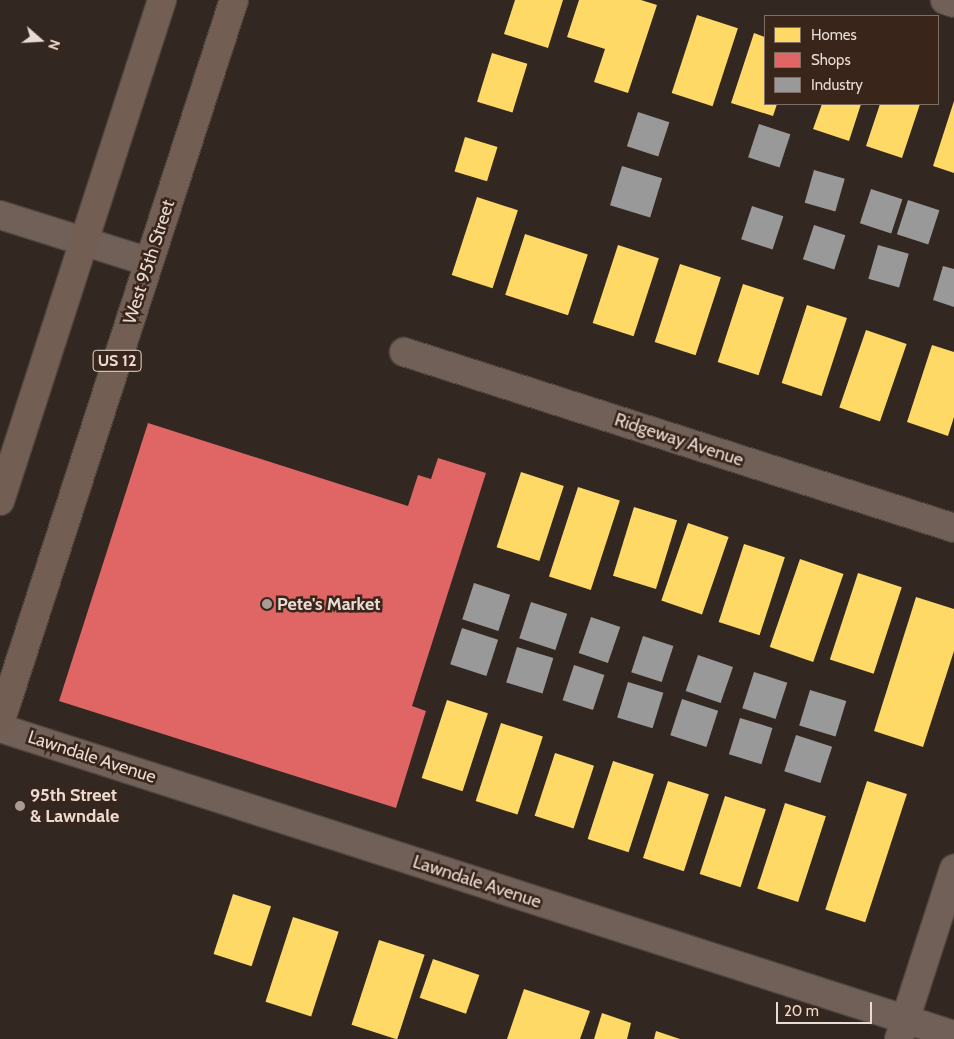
<!DOCTYPE html>
<html>
<head>
<meta charset="utf-8">
<style>
  body { margin:0 }
  #map { position:relative; width:954px; height:1039px; overflow:hidden; background:#322721; font-family:Cabin,sans-serif }
  div>[style] { position:absolute }
  .homes>* { inset:0; background:#ffd966; transform-origin:0 0 }
  .shops>* { inset:0; background:#e06666 }
  .industry>* { inset:0; background:#999; transform-origin:0 0 }
  .roads { filter:drop-shadow(1px 0 #4e453f) drop-shadow(-1px 0 #4e453f) drop-shadow(0 1px #4e453f) drop-shadow(0 -1px #4e453f) }
  .minor>* { height:28px; margin:-14px; padding:0 14px; transform-origin:14px; border-radius:14px; background:#706057 }
  .primary>* { height:28px; margin:-14px; padding:0 14px; transform-origin:14px; border-radius:14px; background:#735e54 }
  .dots>* { width:14px; height:14px; translate:-50% -50%; box-sizing:border-box; border:2px solid #39251a; border-radius:50% }
  span { translate:-50% -50%; white-space:nowrap; text-align:center; line-height:1.15; -webkit-text-stroke:5px #39251a; paint-order:stroke }
  .shield-label span { padding:1px 4px; background:#39251a; border:1px solid; border-radius:4px; -webkit-text-stroke-width:0 }
  .shield-label { font-size:16px; color:#e9dbd4; font-weight:700 }
  .street-label { font-size:18px; color:#e9dbd4 }
  .poi-label { font-size:18px; color:#e9dbd4; font-weight:700 }
  .left { translate:0 -50%; text-align:left }
  .legend { position:absolute; left:764px; top:15px; width:175px; height:90px; box-sizing:border-box; background:#39251a; border:1px solid #7f6e64; margin:0; padding:6px 9px; list-style:none; font-size:15px; color:#e9dbd4 }
  .legend li { display:flex; align-items:center; gap:10px; height:25px }
  .legend b { width:25px; border:1px solid #7f6e64 }
  .north { position:absolute; left:15px; top:15px; width:50px; height:50px; -webkit-text-stroke:4px #39251a; paint-order:stroke; rotate:109deg; font-size:14px; font-weight:700; line-height:20px; text-align:center; color:#e9dbd4 }
  .north::after { content:''; display:block; margin:auto; width:18px; height:22px; background:#e9dbd4; clip-path:polygon(50% 0,100% 100%,50% 72%,0 100%) }
  .scale { position:absolute; left:776px; top:1002px; width:96px; height:22px; box-sizing:border-box; border:2px solid #e9dbd4; border-top:0; padding-left:6px; font-size:15px; line-height:18px; white-space:nowrap; color:#e9dbd4; -webkit-text-stroke:4px #39251a; paint-order:stroke }
</style>
</head>
<body>
<div id="map">
  <div class="homes">
    <div style="clip-path:polygon(515px 0,563px 0,548px 48px,504px 34px)"></div>
    <div style="clip-path:polygon(579px 0,641px 0,657px 5px,628px 93px,594px 82px,605px 49px,567px 37px)"></div>
    <div style="left:697px;top:15px;width:43px;height:82px;rotate:18deg"></div>
    <div style="clip-path:polygon(754px 33px,765px 37px,765px 104px,777px 104px,773px 116px,731px 103px)"></div>
    <div style="left:492px;top:53px;width:37px;height:51px;rotate:17deg"></div>
    <div style="clip-path:polygon(954px 101px,954px 173px,933px 166px)"></div>
    <div style="clip-path:polygon(822px 104px,861px 104px,849px 141px,813px 129px)"></div>
    <div style="clip-path:polygon(880px 104px,920px 104px,902px 158px,866px 146px)"></div>
    <div style="left:465px;top:137px;width:34px;height:36px;rotate:17deg"></div>
    <div style="left:477px;top:197px;width:43px;height:82px;rotate:18deg"></div>
    <div style="left:525px;top:234px;width:66px;height:64px;rotate:18deg"></div>
    <div style="left:618px;top:245px;width:43px;height:82px;rotate:18deg"></div>
    <div style="left:680px;top:264px;width:43px;height:82px;rotate:18deg"></div>
    <div style="left:743px;top:284px;width:43px;height:82px;rotate:18deg"></div>
    <div style="left:807px;top:305px;width:42px;height:82px;rotate:18deg"></div>
    <div style="left:866px;top:330px;width:43px;height:82px;rotate:19deg"></div>
    <div style="clip-path:polygon(932px 345px,954px 352px,954px 417px,948px 436px,907px 422px)"></div>
    <div style="left:521px;top:472px;width:45px;height:79px;rotate:18deg"></div>
    <div style="left:578px;top:487px;width:44px;height:94px;rotate:18deg"></div>
    <div style="left:634px;top:507px;width:45px;height:72px;rotate:17deg"></div>
    <div style="left:688px;top:523px;width:43px;height:82px;rotate:19deg"></div>
    <div style="left:744px;top:544px;width:43px;height:82px;rotate:18deg"></div>
    <div style="left:800px;top:559px;width:46px;height:93px;rotate:19deg"></div>
    <div style="left:858px;top:573px;width:46px;height:91px;rotate:18deg"></div>
    <div style="clip-path:polygon(916px 597px,954px 609px,954px 651px,923px 747px,874px 731px)"></div>
    <div style="left:447px;top:700px;width:43px;height:82px;rotate:18deg"></div>
    <div style="left:501px;top:723px;width:44px;height:82px;rotate:18deg"></div>
    <div style="left:555px;top:753px;width:41px;height:66px;rotate:18deg"></div>
    <div style="left:613px;top:761px;width:43px;height:82px;rotate:18deg"></div>
    <div style="left:668px;top:781px;width:43px;height:81px;rotate:18deg"></div>
    <div style="left:867px;top:781px;width:42px;height:135px;rotate:18deg"></div>
    <div style="left:725px;top:796px;width:43px;height:82px;rotate:18deg"></div>
    <div style="left:785px;top:803px;width:43px;height:90px;rotate:18deg"></div>
    <div style="left:233px;top:894px;width:40px;height:63px;rotate:18deg"></div>
    <div style="left:293px;top:917px;width:48px;height:89px;rotate:18deg"></div>
    <div style="left:379px;top:940px;width:48px;height:89px;rotate:18deg"></div>
    <div style="left:433px;top:959px;width:49px;height:41px;rotate:19deg"></div>
    <div style="clip-path:polygon(524px 989px,590px 1011px,580px 1039px,507px 1039px)"></div>
    <div style="clip-path:polygon(602px 1013px,631px 1023px,627px 1039px,594px 1039px)"></div>
    <div style="clip-path:polygon(656px 1031px,680px 1039px,654px 1039px)"></div>
  </div>
  <div class="shops">
    <div style="clip-path:polygon(148px 423px,408px 506px,418px 475px,431px 479px,438px 458px,486px 473px,412px 706px,426px 711px,396px 808px,59px 701px)"></div>
  </div>
  <div class="industry">
    <div style="left:638px;top:112px;width:33px;height:36px;rotate:18deg"></div>
    <div style="left:759px;top:124px;width:33px;height:35px;rotate:18deg"></div>
    <div style="left:622px;top:166px;width:42px;height:41px;rotate:17deg"></div>
    <div style="left:814px;top:170px;width:32px;height:34px;rotate:16deg"></div>
    <div style="left:871px;top:189px;width:33px;height:36px;rotate:18deg"></div>
    <div style="left:908px;top:200px;width:33px;height:36px;rotate:18deg"></div>
    <div style="left:752px;top:206px;width:33px;height:35px;rotate:18deg"></div>
    <div style="left:814px;top:225px;width:33px;height:36px;rotate:18deg"></div>
    <div style="left:878px;top:245px;width:32px;height:35px;rotate:16deg"></div>
    <div style="clip-path:polygon(943px 266px,954px 269px,954px 307px,933px 300px)"></div>
    <div style="left:474px;top:583px;width:38px;height:38px;rotate:18deg"></div>
    <div style="left:531px;top:602px;width:38px;height:38px;rotate:18deg"></div>
    <div style="left:591px;top:617px;width:31px;height:38px;rotate:19deg"></div>
    <div style="left:462px;top:628px;width:38px;height:38px;rotate:18deg"></div>
    <div style="left:643px;top:636px;width:32px;height:38px;rotate:18deg"></div>
    <div style="left:517px;top:647px;width:38px;height:37px;rotate:17deg"></div>
    <div style="left:698px;top:655px;width:37px;height:38px;rotate:19deg"></div>
    <div style="left:574px;top:665px;width:32px;height:37px;rotate:18deg"></div>
    <div style="left:754px;top:672px;width:35px;height:38px;rotate:18deg"></div>
    <div style="left:628px;top:682px;width:37px;height:37px;rotate:17deg"></div>
    <div style="left:810px;top:690px;width:38px;height:37px;rotate:17deg"></div>
    <div style="left:682px;top:699px;width:38px;height:38px;rotate:18deg"></div>
    <div style="left:740px;top:718px;width:34px;height:38px;rotate:17deg"></div>
    <div style="left:796px;top:735px;width:38px;height:38px;rotate:18deg"></div>
  </div>
  <div class="roads">
    <div class="minor">
      <div style="left:945px;top:0;width:9px;rotate:18deg"></div>
      <div style="left:0;top:215px;width:156px;rotate:17.5deg"></div>
      <div style="left:404px;top:352px;width:577px;rotate:17.74deg"></div>
      <div style="left:0;top:728px;width:1002px;rotate:17.84deg"></div>
      <div style="left:899px;top:1039px;width:179px;rotate:-72.1deg"></div>
    </div>
    <div class="primary">
      <div style="left:0;top:501px;width:527px;rotate:-72.08deg"></div>
      <div style="left:0;top:723px;width:760px;rotate:-72.07deg"></div>
    </div>
  </div>
  <div class="dots">
    <div style="left:267px;top:604px;background:#a99c95"></div>
    <div style="left:20px;top:806px;background:#a99c95"></div>
  </div>
  <div class="shield-label">
    <span style="left:117px;top:361px">US 12</span>
  </div>
  <div class="street-label">
    <span style="left:149px;top:262px;rotate:-72deg">West 95th Street</span>
    <span style="left:679px;top:440px;rotate:18deg">Ridgeway Avenue</span>
    <span style="left:92px;top:757px;rotate:18deg">Lawndale Avenue</span>
    <span style="left:477px;top:882px;rotate:18deg">Lawndale Avenue</span>
  </div>
  <div class="poi-label">
    <span class="left" style="left:277px;top:604px">Pete's Market</span>
    <span class="left" style="left:30px;top:806px">95th Street<br>&amp; Lawndale</span>
  </div>
  <ul class="legend">
  <li><b style="height:14px;background:#ffd966"></b>Homes</li>
  <li><b style="height:14px;background:#e06666"></b>Shops</li>
  <li><b style="height:14px;background:#999"></b>Industry</li>
  </ul>
  <div class="north">N</div>
  <div class="scale">20 m</div>
</div>
</body>
</html>
